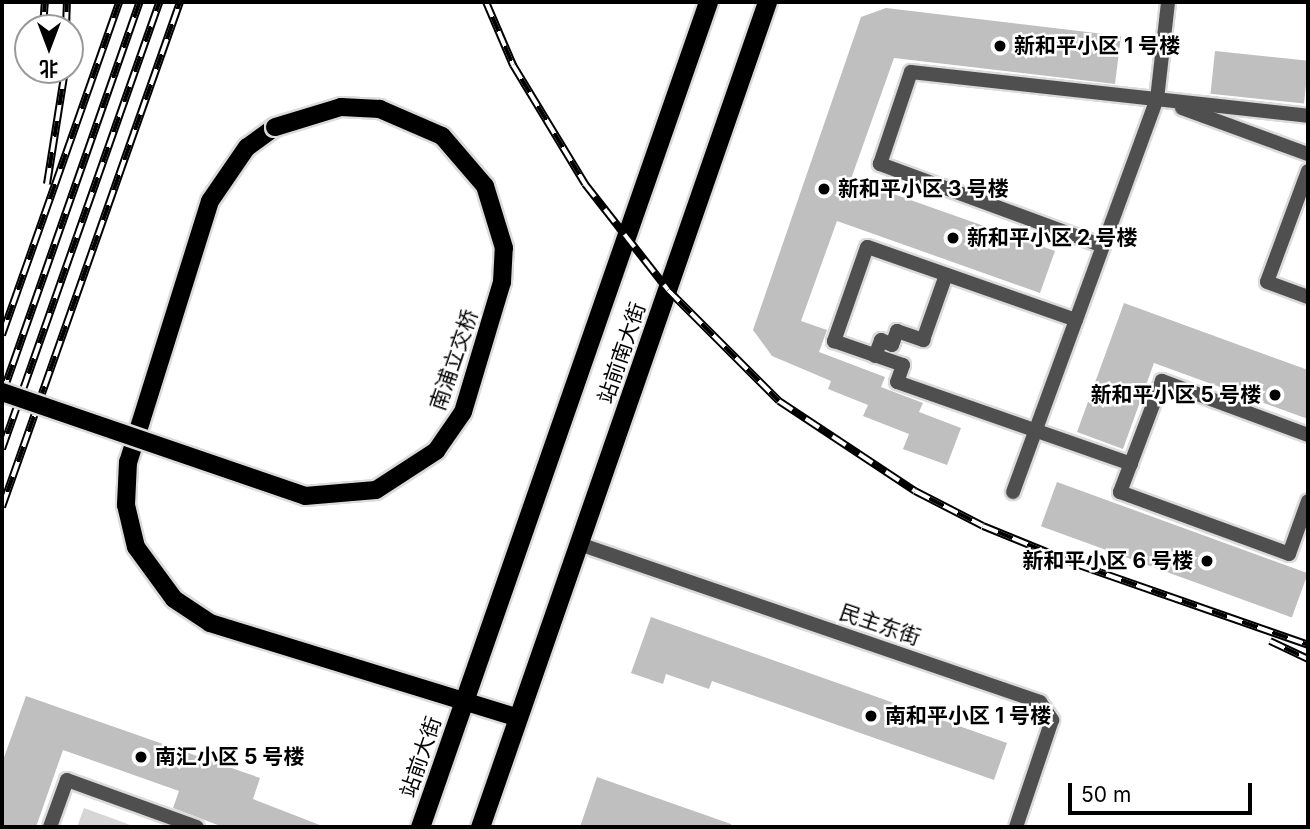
<!DOCTYPE html>
<html>
<head>
<meta charset="utf-8">
<style>
  body { margin:0 }
  #map { position:relative; width:1310px; height:829px; overflow:hidden; background:#fff; font-family:Inter,"Noto Sans SC",sans-serif }
  div>[style] { position:absolute }
  .green>* { inset:0; background:#d6d6d6 }
  .building>* { inset:0; background:#bfbfbf; transform-origin:0 0 }
  .roads { filter:drop-shadow(2px 0 #dbdbdb) drop-shadow(-2px 0 #dbdbdb) drop-shadow(0 2px #dbdbdb) drop-shadow(0 -2px #dbdbdb) }
  .minor>* { height:14px; margin:-7px; padding:0 7px; transform-origin:7px; border-radius:7px; background:#4f4f4f }
  .primary>* { height:18px; margin:-9px; padding:0 9px; transform-origin:9px; border-radius:9px; background:#000 }
  .trunk>* { height:19px; margin:-9.5px; padding:0 9.5px; transform-origin:9.5px; border-radius:9.5px; background:#000 }
  .rail>* { height:8px; margin-top:-4px; transform-origin:0; background:repeating-linear-gradient(90deg,#fff 0 16px,#000 0 32px); box-sizing:border-box; border-block:2px solid #000 }
  .bridges { filter:drop-shadow(2px 0 #dbdbdb) drop-shadow(-2px 0 #dbdbdb) drop-shadow(0 2px #dbdbdb) drop-shadow(0 -2px #dbdbdb) }
  .primary-bridge>* { height:18px; margin:-9px; padding:0 9px; transform-origin:9px; border-radius:9px; background:#000 }
  .dots>* { width:19px; height:19px; translate:-50% -50%; box-sizing:border-box; border:4px solid #fff; border-radius:50% }
  span { translate:-50% -50%; white-space:nowrap; text-align:center; line-height:1.15; -webkit-text-stroke:5px #fff; paint-order:stroke }
  .poi-label { font-size:21px; color:#000; font-weight:700 }
  .left { translate:0 -50%; text-align:left }
  .right { translate:-100% -50%; text-align:right }
  .street-label { font-size:21px; color:#000 }
  .frame { position:absolute; inset:0; border:4px solid #000; pointer-events:none }
  .north { position:absolute; left:14px; top:14px; width:70px; height:70px; box-sizing:border-box; background:#fff; border:2px solid #999; border-radius:50%; rotate:180deg; font-size:19px; font-weight:700; line-height:28px; text-align:center; color:#000 }
  .north::after { content:''; display:block; margin:auto; width:24px; height:32px; background:#000; clip-path:polygon(50% 0,100% 100%,50% 72%,0 100%) }
  .scale { position:absolute; left:1068px; top:783px; width:184px; height:32px; box-sizing:border-box; border:4px solid #000; border-top:0; padding-left:9px; font-size:21px; line-height:24px; white-space:nowrap; color:#000; -webkit-text-stroke:5px #fff; paint-order:stroke }
</style>
</head>
<body>
<div id="map">
  <div class="green">
    <div style="clip-path:polygon(84px 808px,136px 827px,77px 827px)"></div>
  </div>
  <div class="building">
    <div style="clip-path:polygon(886px 8px,1121px 36px,1115px 84px,894px 58px,851px 179px,1055px 251px,1040px 293px,837px 221px,801px 321px,827px 330px,819px 352px,885px 377px,881px 387px,923px 403px,919px 412px,961px 428px,947px 465px,903px 449px,909px 434px,863px 416px,868px 405px,828px 389px,831px 381px,772px 356px,753px 330px,861px 17px)"></div>
    <div style="left:1215px;top:51px;width:94px;height:43px;rotate:6deg"></div>
    <div style="clip-path:polygon(1124px 303px,1308px 370px,1308px 419px,1154px 363px,1123px 449px,1077px 432px)"></div>
    <div style="left:1057px;top:482px;width:267px;height:47px;rotate:20deg"></div>
    <div style="clip-path:polygon(651px 617px,1007px 743px,994px 780px,712px 681px,709px 689px,666px 674px,663px 684px,631px 673px)"></div>
    <div style="clip-path:polygon(26px 696px,260px 778px,253px 799px,325px 827px,223px 827px,173px 808px,179px 791px,63px 750px,36px 827px,2px 827px,2px 763px)"></div>
    <div style="clip-path:polygon(597px 777px,731px 824px,731px 827px,580px 827px)"></div>
  </div>
  <div class="roads">
    <div class="minor">
      <div style="left:1182px;top:108px;width:134px;rotate:20.1deg"></div>
      <div style="left:1308px;top:171px;width:118px;rotate:110.3deg"></div>
      <div style="left:1267px;top:282px;width:44px;rotate:20.1deg"></div>
      <div style="left:1103px;top:246px;width:238px;rotate:-159.8deg"></div>
      <div style="left:880px;top:164px;width:97px;rotate:-71.4deg"></div>
      <div style="left:911px;top:72px;width:399px;rotate:6.3deg"></div>
      <div style="left:1076px;top:320px;width:221px;rotate:-160.7deg"></div>
      <div style="left:867px;top:247px;width:100px;rotate:109.3deg"></div>
      <div style="left:834px;top:341px;width:73px;rotate:19.2deg"></div>
      <div style="left:903px;top:365px;width:18px;rotate:109deg"></div>
      <div style="left:897px;top:382px;width:248px;rotate:19.3deg"></div>
      <div style="left:875px;top:356px;width:17px;rotate:-69deg"></div>
      <div style="left:881px;top:340px;width:12px;rotate:24deg"></div>
      <div style="left:892px;top:345px;width:15px;rotate:-70deg"></div>
      <div style="left:897px;top:331px;width:28px;rotate:19deg"></div>
      <div style="left:923px;top:340px;width:69px;rotate:-70.5deg"></div>
      <div style="left:1308px;top:435px;width:156px;rotate:-159.7deg"></div>
      <div style="left:1162px;top:381px;width:119px;rotate:110.7deg"></div>
      <div style="left:1120px;top:492px;width:180px;rotate:20.1deg"></div>
      <div style="left:1289px;top:554px;width:56px;rotate:-70.3deg"></div>
      <div style="left:1013px;top:492px;width:419px;rotate:-69.9deg"></div>
      <div style="left:1157px;top:99px;width:98px;rotate:-83.5deg"></div>
      <div style="left:579px;top:544px;width:487px;rotate:18.9deg"></div>
      <div style="left:1040px;top:702px;width:22px;rotate:56deg"></div>
      <div style="left:1052px;top:720px;width:113px;rotate:108.6deg"></div>
      <div style="left:50px;top:827px;width:50px;rotate:-70.1deg"></div>
      <div style="left:67px;top:780px;width:138px;rotate:19.9deg"></div>
    </div>
    <div class="primary">
      <div style="left:275px;top:127px;width:34px;rotate:144deg"></div>
      <div style="left:247px;top:147px;width:65px;rotate:124.4deg"></div>
      <div style="left:210px;top:201px;width:274px;rotate:107.4deg"></div>
      <div style="left:128px;top:462px;width:43px;rotate:92.7deg"></div>
      <div style="left:126px;top:505px;width:43px;rotate:76.6deg"></div>
      <div style="left:136px;top:547px;width:64px;rotate:53.8deg"></div>
      <div style="left:174px;top:599px;width:43px;rotate:33.7deg"></div>
      <div style="left:210px;top:623px;width:322px;rotate:17.1deg"></div>
    </div>
    <div class="trunk">
      <div style="left:420px;top:827px;width:874px;rotate:-70.76deg"></div>
      <div style="left:480px;top:827px;width:873px;rotate:-70.82deg"></div>
    </div>
  </div>
  <div class="rail">
    <div style="left:486px;top:2px;width:69px;rotate:66.8deg"></div>
    <div style="left:513px;top:65px;width:139px;rotate:58.8deg"></div>
    <div style="left:585px;top:184px;width:135px;rotate:51.9deg"></div>
    <div style="left:668px;top:290px;width:157px;rotate:45deg"></div>
    <div style="left:779px;top:401px;width:163px;rotate:33.5deg"></div>
    <div style="left:915px;top:491px;width:76px;rotate:27.2deg"></div>
    <div style="left:983px;top:526px;width:100px;rotate:22.2deg"></div>
    <div style="left:1076px;top:564px;width:246px;rotate:19.2deg"></div>
    <div style="left:43px;top:28px;width:26px;rotate:-86deg"></div>
    <div style="left:66px;top:28px;width:26px;rotate:-88deg"></div>
    <div style="left:37px;top:73px;width:3px;rotate:-90deg"></div>
    <div style="left:47px;top:184px;width:115px;rotate:-81deg"></div>
    <div style="left:2px;top:335px;width:353px;rotate:-70.6deg"></div>
    <div style="left:2px;top:395px;width:417px;rotate:-70.7deg"></div>
    <div style="left:2px;top:449px;width:474px;rotate:-70.6deg"></div>
    <div style="left:2px;top:507px;width:535px;rotate:-70.58deg"></div>
    <div style="left:1270px;top:641px;width:42px;rotate:25.3deg"></div>
  </div>
  <div class="bridges">
    <div class="primary-bridge">
      <div style="left:2px;top:392px;width:320px;rotate:18.9deg"></div>
      <div style="left:305px;top:496px;width:71px;rotate:-4.8deg"></div>
      <div style="left:376px;top:490px;width:72px;rotate:-33deg"></div>
      <div style="left:436px;top:451px;width:47px;rotate:-55.3deg"></div>
      <div style="left:463px;top:412px;width:136px;rotate:-73.3deg"></div>
      <div style="left:502px;top:282px;width:34px;rotate:-87deg"></div>
      <div style="left:504px;top:248px;width:65px;rotate:-107deg"></div>
      <div style="left:485px;top:186px;width:66px;rotate:-130.7deg"></div>
      <div style="left:442px;top:136px;width:68px;rotate:-156.5deg"></div>
      <div style="left:380px;top:109px;width:39px;rotate:-177deg"></div>
      <div style="left:341px;top:107px;width:69px;rotate:163.1deg"></div>
    </div>
  </div>
  <div class="dots">
    <div style="left:1000px;top:46px;background:#000"></div>
    <div style="left:824px;top:189px;background:#000"></div>
    <div style="left:953px;top:238px;background:#000"></div>
    <div style="left:1275px;top:395px;background:#000"></div>
    <div style="left:1207px;top:561px;background:#000"></div>
    <div style="left:871px;top:716px;background:#000"></div>
    <div style="left:141px;top:757px;background:#000"></div>
  </div>
  <div class="poi-label">
    <span class="left" style="left:1014px;top:46px">新和平小区 1 号楼</span>
    <span class="left" style="left:838px;top:189px">新和平小区 3 号楼</span>
    <span class="left" style="left:967px;top:238px">新和平小区 2 号楼</span>
    <span class="right" style="left:1261px;top:395px">新和平小区 5 号楼</span>
    <span class="right" style="left:1193px;top:561px">新和平小区 6 号楼</span>
    <span class="left" style="left:885px;top:716px">南和平小区 1 号楼</span>
    <span class="left" style="left:155px;top:757px">南汇小区 5 号楼</span>
  </div>
  <div class="street-label">
    <span style="left:622px;top:353px;rotate:-71deg">站前南大街</span>
    <span style="left:454px;top:360px;rotate:-71deg">南浦立交桥</span>
    <span style="left:880px;top:625px;rotate:19deg">民主东街</span>
    <span style="left:421px;top:757px;rotate:-71deg">站前大街</span>
  </div>
  <div class="frame"></div>
  <div class="north">北</div>
  <div class="scale">50 m</div>
</div>
</body>
</html>
